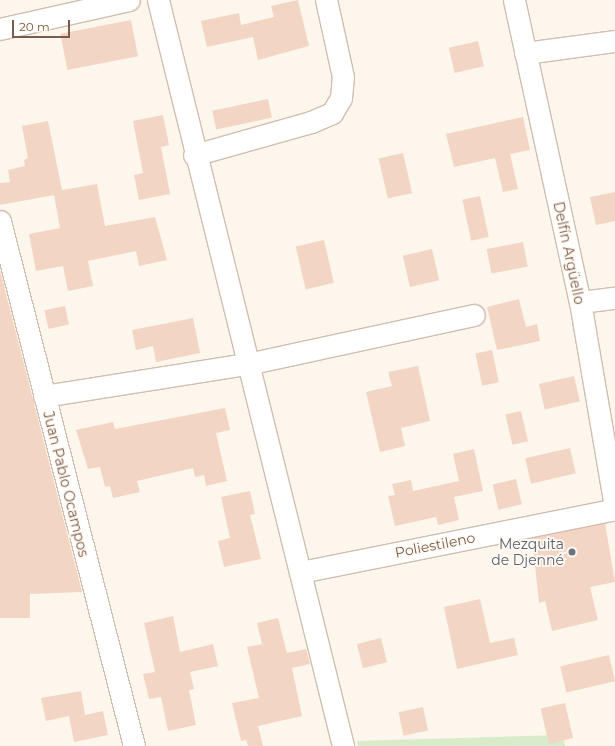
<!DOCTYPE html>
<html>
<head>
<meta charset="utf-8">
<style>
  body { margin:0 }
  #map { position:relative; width:615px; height:746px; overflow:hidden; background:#fdf6ec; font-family:Montserrat,sans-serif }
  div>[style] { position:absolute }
  .green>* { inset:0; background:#d8ecc9 }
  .building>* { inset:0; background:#f3d5c3; transform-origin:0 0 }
  .roads { filter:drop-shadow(1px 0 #d1beb0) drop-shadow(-1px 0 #d1beb0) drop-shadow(0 1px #d1beb0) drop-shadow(0 -1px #d1beb0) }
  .minor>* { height:21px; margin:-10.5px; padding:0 10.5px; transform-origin:10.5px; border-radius:10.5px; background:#fff }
  .dots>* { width:11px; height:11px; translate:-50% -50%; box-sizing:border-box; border:2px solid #fffaf3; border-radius:50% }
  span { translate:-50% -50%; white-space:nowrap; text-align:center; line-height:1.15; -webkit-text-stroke:3.5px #fffaf3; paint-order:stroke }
  .street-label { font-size:14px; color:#7a5c4d }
  .worship-label { font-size:14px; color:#5b616d }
  .right { translate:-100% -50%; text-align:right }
  .scale { position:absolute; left:12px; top:20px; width:58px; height:18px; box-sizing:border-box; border:2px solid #7a5c4d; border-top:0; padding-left:5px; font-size:12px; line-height:14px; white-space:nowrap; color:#7a5c4d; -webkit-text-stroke:3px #fffaf3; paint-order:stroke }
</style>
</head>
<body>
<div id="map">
  <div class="green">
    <div style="clip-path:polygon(563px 735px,565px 746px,358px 746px,357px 741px)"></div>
  </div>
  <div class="building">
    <div style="clip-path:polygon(298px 0,309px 46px,258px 60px,253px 37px,207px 47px,201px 21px,239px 13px,241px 25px,274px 17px,271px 6px)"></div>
    <div style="left:131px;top:20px;width:37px;height:72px;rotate:79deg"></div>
    <div style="left:478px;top:41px;width:26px;height:30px;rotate:77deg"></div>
    <div style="left:268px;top:99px;width:19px;height:57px;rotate:78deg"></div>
    <div style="clip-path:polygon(163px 115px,169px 145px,161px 147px,170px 194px,139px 200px,134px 175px,143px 173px,133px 121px)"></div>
    <div style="clip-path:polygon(523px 117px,530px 150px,510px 154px,518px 189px,503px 192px,495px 158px,454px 167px,446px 134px)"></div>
    <div style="clip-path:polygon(48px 121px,62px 190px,97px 184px,105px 226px,155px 217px,167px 260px,139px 266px,136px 251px,88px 261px,93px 286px,68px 291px,63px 266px,36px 271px,29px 234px,60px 228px,54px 195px,0 205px,0 183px,10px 182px,8px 170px,25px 166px,24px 160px,28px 158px,22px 126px)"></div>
    <div style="left:403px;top:153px;width:41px;height:25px;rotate:77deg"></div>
    <div style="clip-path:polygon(615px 192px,615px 221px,596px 225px,590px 197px)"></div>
    <div style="left:480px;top:196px;width:42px;height:18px;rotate:78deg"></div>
    <div style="left:324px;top:240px;width:44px;height:29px;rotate:77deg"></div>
    <div style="left:523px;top:242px;width:25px;height:37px;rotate:79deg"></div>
    <div style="left:432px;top:249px;width:32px;height:30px;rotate:77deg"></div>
    <div style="clip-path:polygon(0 270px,82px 592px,30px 594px,30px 618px,0 618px)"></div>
    <div style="clip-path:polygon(519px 299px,526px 327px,537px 324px,540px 341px,497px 350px,487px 307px)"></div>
    <div style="left:65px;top:306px;width:19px;height:21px;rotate:78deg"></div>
    <div style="clip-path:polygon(193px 318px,200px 353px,156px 362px,153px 346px,136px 350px,132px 330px)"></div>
    <div style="left:492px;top:350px;width:33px;height:17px;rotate:78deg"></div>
    <div style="clip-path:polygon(418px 366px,430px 421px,401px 428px,405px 446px,380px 452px,366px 392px,392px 386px,388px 372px)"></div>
    <div style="left:574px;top:376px;width:26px;height:36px;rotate:77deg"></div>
    <div style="clip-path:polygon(225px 408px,230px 430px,216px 433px,227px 481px,206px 486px,204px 475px,195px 477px,193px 468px,137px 481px,140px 492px,113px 498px,110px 486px,105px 487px,100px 467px,88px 469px,76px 430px,113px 422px,115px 429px)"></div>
    <div style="left:521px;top:411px;width:31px;height:16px;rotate:77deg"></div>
    <div style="left:570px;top:448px;width:26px;height:46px;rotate:77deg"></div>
    <div style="clip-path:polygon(474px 449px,483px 491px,454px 497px,459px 520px,438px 525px,436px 517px,395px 526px,388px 496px,395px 495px,392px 484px,411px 480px,413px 491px,459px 481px,453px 454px)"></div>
    <div style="left:516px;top:479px;width:26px;height:24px;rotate:77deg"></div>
    <div style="clip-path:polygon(250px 491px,255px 514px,250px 515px,261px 559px,224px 567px,218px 541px,230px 538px,221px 497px)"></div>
    <div style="clip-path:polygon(605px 523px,615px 582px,590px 587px,598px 620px,552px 631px,545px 601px,539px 603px,532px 538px)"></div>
    <div style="clip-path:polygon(480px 599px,490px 643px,514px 638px,518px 655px,457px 669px,444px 607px)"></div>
    <div style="clip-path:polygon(173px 616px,180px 652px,213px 644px,218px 666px,190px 672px,194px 689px,189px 690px,196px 725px,168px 731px,161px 697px,149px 699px,143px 674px,155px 672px,144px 623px)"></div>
    <div style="clip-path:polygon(278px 618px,287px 653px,306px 649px,310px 664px,292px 668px,302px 716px,258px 726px,263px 746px,248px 746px,246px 740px,241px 741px,232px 703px,259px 698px,247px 647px,262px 644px,257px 623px)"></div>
    <div style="left:381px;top:638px;width:25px;height:25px;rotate:76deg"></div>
    <div style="left:609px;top:655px;width:27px;height:50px;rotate:77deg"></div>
    <div style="clip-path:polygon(81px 691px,85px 715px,103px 711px,108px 735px,74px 742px,69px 716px,46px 721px,41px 698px)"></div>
    <div style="left:565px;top:703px;width:36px;height:25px;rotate:77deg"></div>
    <div style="left:423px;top:707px;width:24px;height:25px;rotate:78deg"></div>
  </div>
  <div class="roads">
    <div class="minor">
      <div style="left:158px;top:0;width:769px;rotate:76.07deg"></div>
      <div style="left:514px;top:0;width:309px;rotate:77.7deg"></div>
      <div style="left:580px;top:302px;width:208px;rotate:80.3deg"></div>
      <div style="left:0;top:29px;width:132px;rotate:-12.7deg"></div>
      <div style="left:525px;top:53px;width:91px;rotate:-7.6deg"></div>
      <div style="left:194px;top:155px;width:122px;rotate:-15.8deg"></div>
      <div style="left:311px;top:122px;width:23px;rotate:-23deg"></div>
      <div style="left:332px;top:113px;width:17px;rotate:-59deg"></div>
      <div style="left:341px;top:98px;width:21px;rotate:-85deg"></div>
      <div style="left:343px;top:77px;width:79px;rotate:-102.4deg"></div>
      <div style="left:0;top:221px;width:542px;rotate:75.68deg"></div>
      <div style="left:580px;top:302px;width:35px;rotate:-7deg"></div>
      <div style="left:44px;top:396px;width:206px;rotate:-9deg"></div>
      <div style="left:247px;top:364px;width:232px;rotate:-12.2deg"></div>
      <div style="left:301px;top:572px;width:320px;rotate:-11.3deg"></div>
    </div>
  </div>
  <div class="dots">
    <div style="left:572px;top:552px;background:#6b7280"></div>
  </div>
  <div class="street-label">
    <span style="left:569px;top:253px;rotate:78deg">Delfín Argüello</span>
    <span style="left:66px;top:484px;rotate:76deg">Juan Pablo Ocampos</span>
    <span style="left:435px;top:545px;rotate:-11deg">Poliestileno</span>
  </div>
  <div class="worship-label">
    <span class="right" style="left:564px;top:552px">Mezquita<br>de Djenné</span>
  </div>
  <div class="scale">20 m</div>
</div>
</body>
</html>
